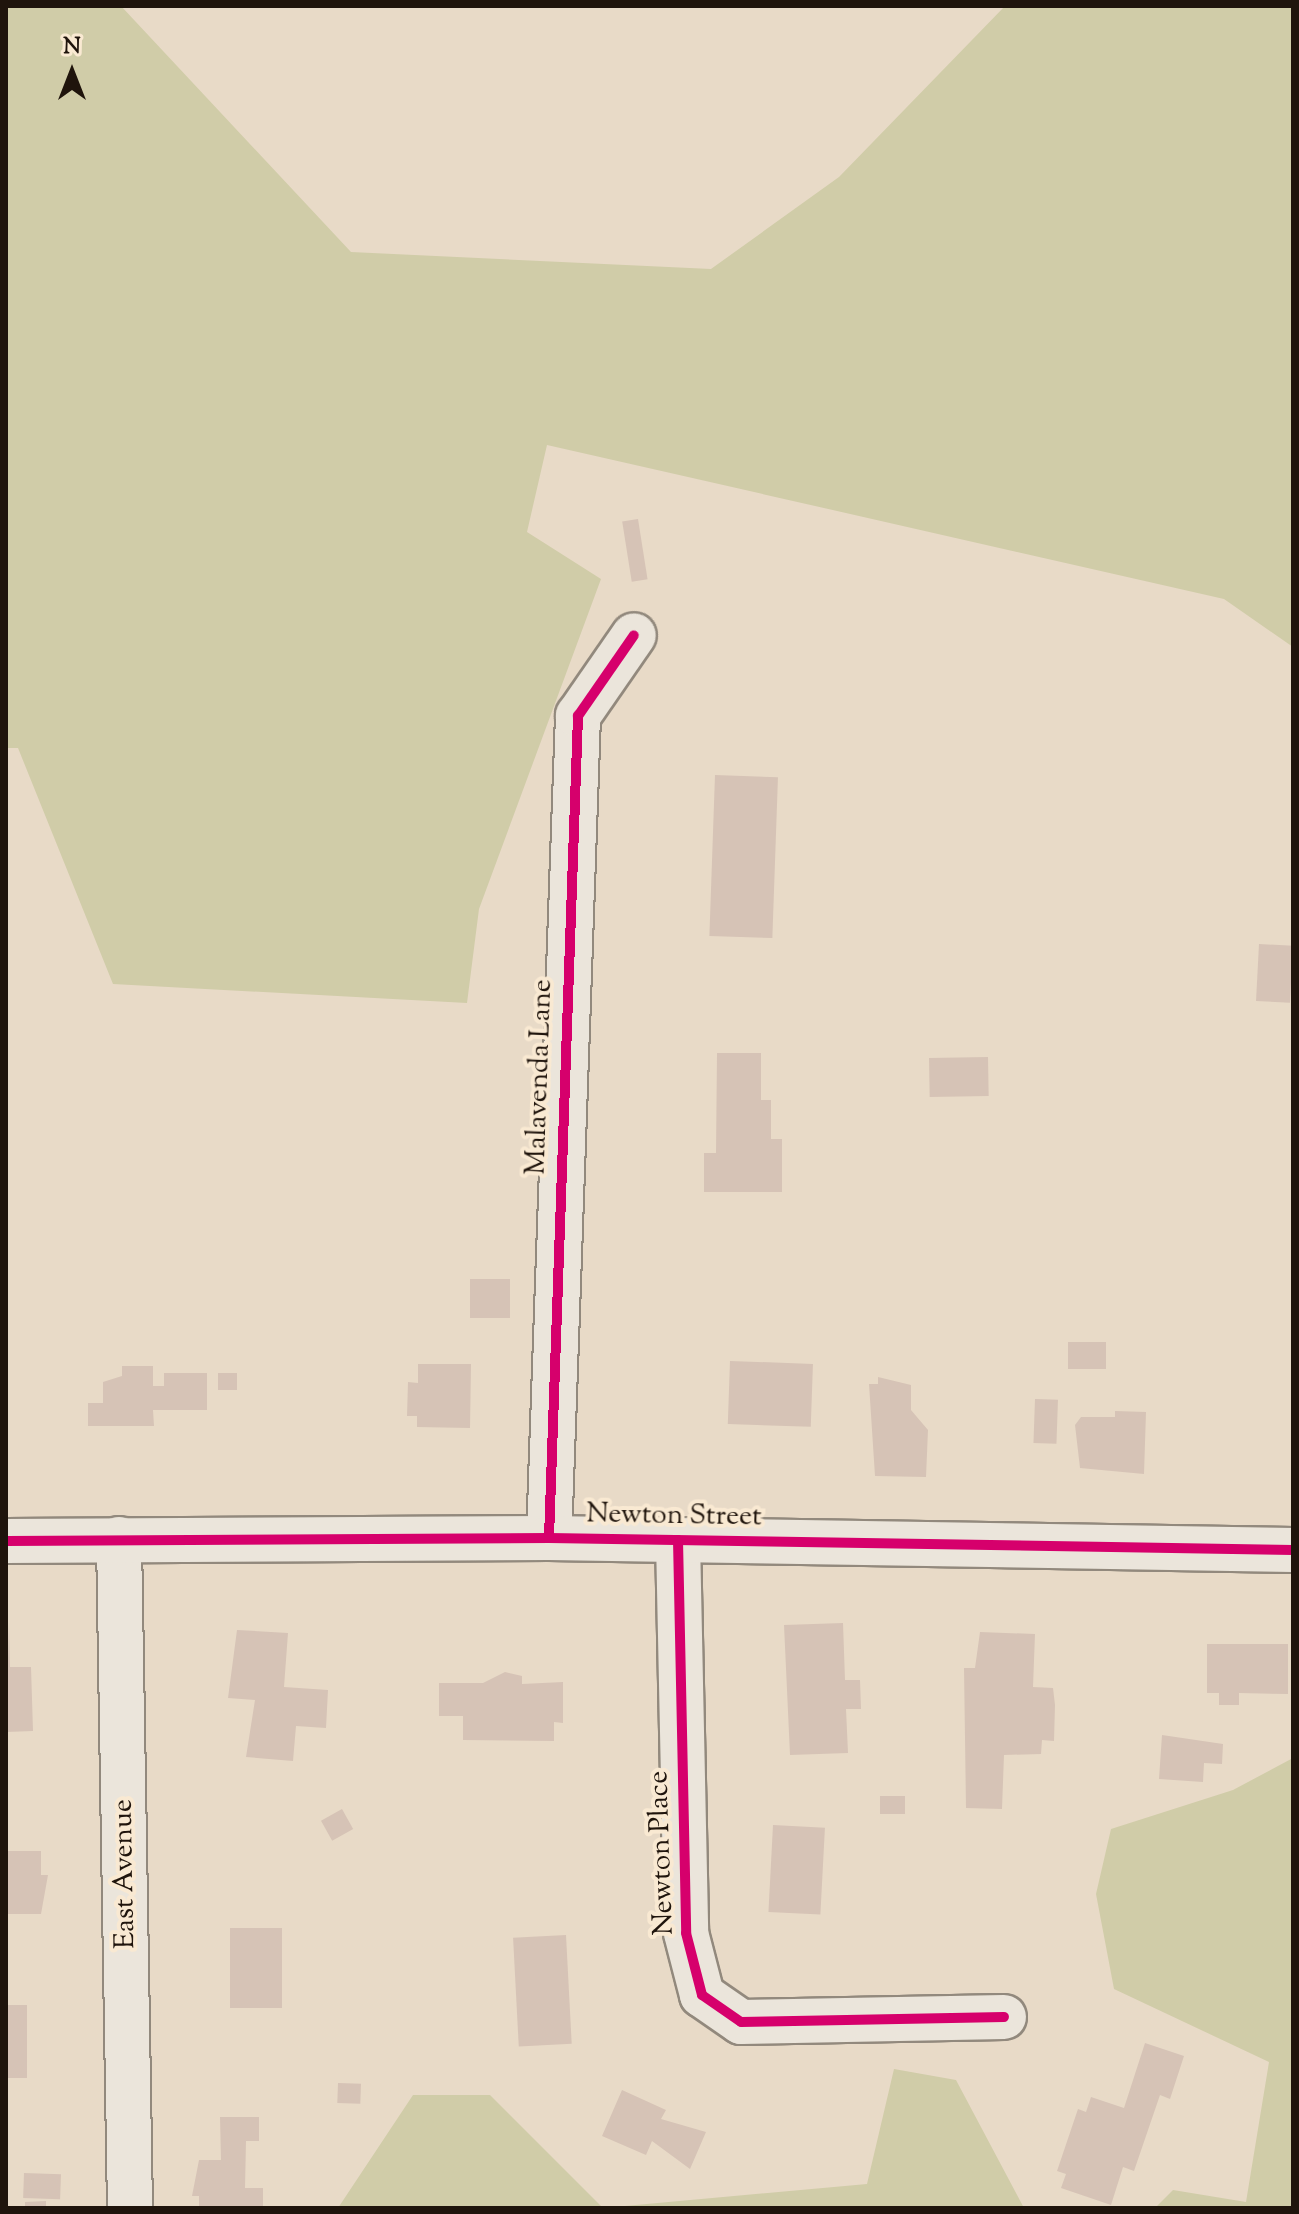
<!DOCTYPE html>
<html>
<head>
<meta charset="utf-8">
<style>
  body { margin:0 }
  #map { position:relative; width:1299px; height:2214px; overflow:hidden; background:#e8dac7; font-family:"Sorts Mill Goudy",serif }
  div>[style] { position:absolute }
  .green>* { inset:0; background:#d0cca8 }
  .building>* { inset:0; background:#d6c3b6; transform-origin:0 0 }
  .roads { filter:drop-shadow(2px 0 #92897d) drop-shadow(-2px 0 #92897d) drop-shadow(0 2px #92897d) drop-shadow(0 -2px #92897d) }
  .minor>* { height:44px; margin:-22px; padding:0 22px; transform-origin:22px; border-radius:22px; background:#ebe5db }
  .cycleway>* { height:10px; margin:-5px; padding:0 5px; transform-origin:5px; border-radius:5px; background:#d6006c }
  span { translate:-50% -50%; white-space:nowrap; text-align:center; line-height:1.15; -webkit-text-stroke:8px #f9e9d2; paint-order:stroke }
  .street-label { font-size:28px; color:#1f140c }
  .frame { position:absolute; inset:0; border:8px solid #1f140c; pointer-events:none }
  .north { position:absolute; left:32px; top:32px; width:80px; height:80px; -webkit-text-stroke:6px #f9e9d2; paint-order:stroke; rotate:0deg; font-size:22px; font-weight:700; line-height:32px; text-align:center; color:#1f140c }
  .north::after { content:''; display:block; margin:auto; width:28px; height:36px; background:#1f140c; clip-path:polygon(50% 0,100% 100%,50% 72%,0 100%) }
</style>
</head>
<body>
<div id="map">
  <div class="green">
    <div style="clip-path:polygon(6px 6px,121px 6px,351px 252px,711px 269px,839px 177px,1005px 6px,1293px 6px,1293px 647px,1224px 599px,547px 445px,527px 532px,601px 579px,479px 909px,467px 1003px,113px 984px,18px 748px,6px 748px)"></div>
    <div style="clip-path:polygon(1293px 1758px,1293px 2208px,1155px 2208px,1173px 2190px,1246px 2202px,1269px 2062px,1114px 1989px,1096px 1894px,1111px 1829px,1233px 1790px)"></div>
    <div style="clip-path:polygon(894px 2069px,956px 2080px,1024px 2208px,338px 2208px,413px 2095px,490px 2095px,603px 2208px,867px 2184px)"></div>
  </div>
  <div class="building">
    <div style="left:638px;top:519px;width:61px;height:16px;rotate:81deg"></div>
    <div style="left:715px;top:775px;width:63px;height:161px;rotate:2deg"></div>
    <div style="left:1259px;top:944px;width:34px;height:57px;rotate:3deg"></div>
    <div style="clip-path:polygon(717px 1053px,761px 1053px,761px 1100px,771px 1100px,771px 1139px,782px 1139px,782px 1192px,704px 1192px,704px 1153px,716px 1153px)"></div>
    <div style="left:988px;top:1057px;width:39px;height:59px;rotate:89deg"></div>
    <div style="left:470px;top:1279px;width:40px;height:39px"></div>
    <div style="left:1068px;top:1342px;width:38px;height:27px"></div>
    <div style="left:730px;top:1361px;width:83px;height:63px;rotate:2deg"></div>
    <div style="clip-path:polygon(418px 1364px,471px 1364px,470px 1428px,417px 1427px,417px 1416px,407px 1416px,408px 1382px,418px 1383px)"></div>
    <div style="clip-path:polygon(122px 1366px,153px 1366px,153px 1386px,164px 1386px,164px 1373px,207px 1373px,207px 1410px,153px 1410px,154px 1426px,88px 1426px,88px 1403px,103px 1403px,103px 1382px,122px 1376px)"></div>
    <div style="left:218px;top:1373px;width:19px;height:17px"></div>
    <div style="clip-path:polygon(878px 1377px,911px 1385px,911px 1410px,928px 1430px,926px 1477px,875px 1476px,869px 1384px,878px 1384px)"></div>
    <div style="left:1035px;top:1399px;width:23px;height:44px;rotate:2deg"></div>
    <div style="clip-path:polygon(1115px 1411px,1146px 1412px,1144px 1474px,1080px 1468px,1075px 1425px,1081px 1417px,1115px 1417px)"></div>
    <div style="clip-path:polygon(9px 1621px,10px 1667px,31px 1667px,33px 1731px,6px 1732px)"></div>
    <div style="clip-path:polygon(843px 1623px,845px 1680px,860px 1680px,861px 1709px,846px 1709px,848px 1753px,790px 1755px,784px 1625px)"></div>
    <div style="clip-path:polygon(237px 1630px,288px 1633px,284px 1687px,328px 1690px,326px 1728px,296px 1726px,293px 1761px,246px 1757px,255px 1700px,228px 1698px)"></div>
    <div style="clip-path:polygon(980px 1632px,1035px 1634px,1033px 1687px,1053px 1688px,1055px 1705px,1054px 1741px,1042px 1740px,1041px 1754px,1004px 1755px,1002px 1809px,966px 1808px,964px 1668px,975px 1668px)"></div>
    <div style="clip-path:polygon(1207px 1644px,1288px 1644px,1288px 1694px,1239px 1693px,1239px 1705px,1219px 1705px,1219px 1693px,1207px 1693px)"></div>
    <div style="clip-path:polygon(505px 1672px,522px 1676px,522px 1684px,563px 1682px,563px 1723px,554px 1722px,554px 1741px,463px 1740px,463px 1716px,439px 1716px,439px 1683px,483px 1683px)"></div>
    <div style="clip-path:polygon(1162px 1735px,1223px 1744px,1222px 1764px,1204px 1763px,1203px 1782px,1159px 1779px)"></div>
    <div style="left:880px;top:1796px;width:25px;height:18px"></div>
    <div style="left:342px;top:1809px;width:23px;height:24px;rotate:61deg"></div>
    <div style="left:773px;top:1825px;width:52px;height:87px;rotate:3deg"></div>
    <div style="clip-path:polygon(6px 1851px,41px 1851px,41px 1875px,48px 1875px,41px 1914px,6px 1914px)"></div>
    <div style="left:230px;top:1928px;width:52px;height:80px"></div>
    <div style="left:566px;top:1935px;width:109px;height:53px;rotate:87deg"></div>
    <div style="left:6px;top:2005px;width:21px;height:73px"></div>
    <div style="clip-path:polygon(1145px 2043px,1184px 2056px,1170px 2099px,1160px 2095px,1134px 2171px,1123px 2167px,1111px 2205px,1061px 2188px,1066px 2174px,1057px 2171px,1078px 2109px,1086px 2112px,1091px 2097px,1124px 2108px)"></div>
    <div style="left:338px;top:2083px;width:23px;height:20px;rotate:2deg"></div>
    <div style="clip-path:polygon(622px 2090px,666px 2110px,661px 2119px,706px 2132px,690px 2169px,652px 2141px,646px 2155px,602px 2136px)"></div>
    <div style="clip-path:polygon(220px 2117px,259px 2117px,259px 2141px,246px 2141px,245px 2188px,263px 2188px,263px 2208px,199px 2208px,199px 2196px,192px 2196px,199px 2160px,221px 2160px)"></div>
    <div style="left:24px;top:2173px;width:37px;height:25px;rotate:2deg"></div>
    <div style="clip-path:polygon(46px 2201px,46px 2208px,25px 2208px,25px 2202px)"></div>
  </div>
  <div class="roads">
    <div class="minor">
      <div style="left:549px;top:1538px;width:823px;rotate:-87.98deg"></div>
      <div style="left:578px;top:716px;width:98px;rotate:-55.3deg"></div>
      <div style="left:119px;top:1539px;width:669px;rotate:89.06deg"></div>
      <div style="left:678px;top:1540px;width:393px;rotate:88.8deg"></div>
      <div style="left:686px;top:1933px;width:64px;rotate:75.5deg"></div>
      <div style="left:702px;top:1995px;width:47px;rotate:34.7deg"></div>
      <div style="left:741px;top:2022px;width:263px;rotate:-1.1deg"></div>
      <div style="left:6px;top:1541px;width:543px;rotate:-0.32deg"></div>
      <div style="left:549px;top:1538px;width:744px;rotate:0.92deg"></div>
    </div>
  </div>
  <div class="cycleway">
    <div style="left:549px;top:1538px;width:823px;rotate:-87.98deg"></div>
    <div style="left:578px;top:716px;width:98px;rotate:-55.3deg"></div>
    <div style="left:678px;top:1540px;width:393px;rotate:88.8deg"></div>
    <div style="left:686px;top:1933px;width:64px;rotate:75.5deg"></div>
    <div style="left:702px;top:1995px;width:47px;rotate:34.7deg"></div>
    <div style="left:741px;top:2022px;width:263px;rotate:-1.1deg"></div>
    <div style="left:6px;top:1541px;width:543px;rotate:-0.32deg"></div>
    <div style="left:549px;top:1538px;width:744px;rotate:0.92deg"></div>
  </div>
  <div class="street-label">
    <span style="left:540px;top:1077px;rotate:-88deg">Malavenda Lane</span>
    <span style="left:674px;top:1516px;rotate:1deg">Newton Street</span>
    <span style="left:662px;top:1853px;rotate:-92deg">Newton Place</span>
    <span style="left:125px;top:1874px;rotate:-91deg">East Avenue</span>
  </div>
  <div class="frame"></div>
  <div class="north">N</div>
</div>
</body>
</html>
